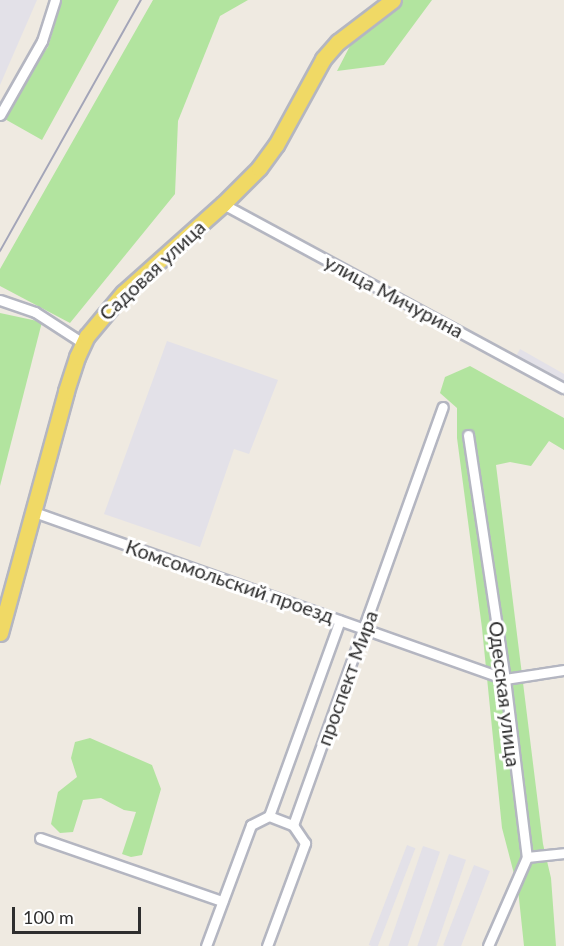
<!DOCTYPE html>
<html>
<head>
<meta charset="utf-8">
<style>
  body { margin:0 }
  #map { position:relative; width:564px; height:946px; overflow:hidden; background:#efeae1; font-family:Lato,sans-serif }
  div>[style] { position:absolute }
  .industrial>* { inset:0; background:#e3e1e8; transform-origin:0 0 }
  .green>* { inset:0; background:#b2e49f }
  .roads { filter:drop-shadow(2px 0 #b4b6c1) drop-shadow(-2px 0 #b4b6c1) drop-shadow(0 2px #b4b6c1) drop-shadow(0 -2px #b4b6c1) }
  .street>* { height:9px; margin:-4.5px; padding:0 4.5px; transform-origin:4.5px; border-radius:4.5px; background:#fff }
  .primary>* { height:15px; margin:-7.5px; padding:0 7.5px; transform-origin:7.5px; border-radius:7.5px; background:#f0d965 }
  .rail>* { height:2px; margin:-1px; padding:0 1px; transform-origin:1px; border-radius:1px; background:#a3a5b8 }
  span { translate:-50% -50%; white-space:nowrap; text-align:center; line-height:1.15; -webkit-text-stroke:6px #fff; paint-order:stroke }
  .street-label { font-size:20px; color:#2e2e2e }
  .scale { position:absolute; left:12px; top:907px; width:129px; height:27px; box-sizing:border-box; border:3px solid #2e2e2e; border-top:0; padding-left:8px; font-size:18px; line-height:21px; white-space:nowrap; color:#2e2e2e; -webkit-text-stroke:4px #fff; paint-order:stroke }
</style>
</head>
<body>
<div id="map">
  <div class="industrial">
    <div style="clip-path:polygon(0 0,37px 0,0 85px)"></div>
    <div style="clip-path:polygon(167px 341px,278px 380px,249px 454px,234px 449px,200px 547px,104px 514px)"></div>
    <div style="clip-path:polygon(520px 349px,564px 374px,564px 382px,516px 356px)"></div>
    <div style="left:407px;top:845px;width:9px;height:107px;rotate:21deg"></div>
    <div style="left:423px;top:846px;width:18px;height:106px;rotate:19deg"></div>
    <div style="left:449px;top:854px;width:18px;height:98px;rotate:19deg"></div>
    <div style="left:474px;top:865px;width:17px;height:86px;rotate:21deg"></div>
  </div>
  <div class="green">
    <div style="clip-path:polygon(62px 0,119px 0,42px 140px,3px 118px,25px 78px,48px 47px)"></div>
    <div style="clip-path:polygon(153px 0,248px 0,220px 16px,178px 121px,175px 194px,70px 323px,0 286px,0 269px)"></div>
    <div style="clip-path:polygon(403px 0,432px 0,384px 65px,337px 71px,352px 42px,394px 12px)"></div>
    <div style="clip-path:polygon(0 313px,42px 322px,0 486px)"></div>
    <div style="clip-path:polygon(470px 366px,564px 418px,564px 450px,549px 441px,531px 466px,510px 462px,496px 465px,543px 844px,551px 878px,556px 946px,524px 946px,518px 889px,502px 828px,482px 628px,457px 438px,457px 408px,440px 393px,445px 377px)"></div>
    <div style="clip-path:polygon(90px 738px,152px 765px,161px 789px,142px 855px,131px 857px,122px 854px,136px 812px,124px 810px,101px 798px,83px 800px,73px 832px,60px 833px,51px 824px,58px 792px,77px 777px,71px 758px,75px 742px)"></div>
  </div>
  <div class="roads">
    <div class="street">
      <div style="left:0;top:115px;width:85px;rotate:-60.4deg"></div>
      <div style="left:42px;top:41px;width:43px;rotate:-72.4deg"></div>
      <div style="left:223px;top:204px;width:387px;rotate:28.4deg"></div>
      <div style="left:0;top:300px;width:37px;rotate:19deg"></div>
      <div style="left:35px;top:312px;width:57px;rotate:32.9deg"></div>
      <div style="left:468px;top:435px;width:247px;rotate:81.4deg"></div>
      <div style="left:505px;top:679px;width:179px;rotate:83deg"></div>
      <div style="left:527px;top:857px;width:97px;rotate:113.7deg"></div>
      <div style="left:34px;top:512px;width:500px;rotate:19.5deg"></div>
      <div style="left:505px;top:679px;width:60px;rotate:-8.7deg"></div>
      <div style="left:269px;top:816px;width:26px;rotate:21deg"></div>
      <div style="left:40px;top:838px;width:193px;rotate:19.1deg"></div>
      <div style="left:527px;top:857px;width:37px;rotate:-6deg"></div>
      <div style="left:206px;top:946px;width:129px;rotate:-69.6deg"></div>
      <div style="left:251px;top:825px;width:20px;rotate:-27deg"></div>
      <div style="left:269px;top:816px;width:208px;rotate:-70.1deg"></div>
      <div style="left:267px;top:946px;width:110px;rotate:-69.7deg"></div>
      <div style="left:305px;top:843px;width:22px;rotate:-124deg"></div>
      <div style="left:293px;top:825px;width:444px;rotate:-70.3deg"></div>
    </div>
    <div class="primary">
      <div style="left:0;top:633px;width:251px;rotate:-74.7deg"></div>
      <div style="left:66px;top:391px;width:36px;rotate:-72deg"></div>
      <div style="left:77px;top:357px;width:23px;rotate:-65deg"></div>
      <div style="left:87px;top:336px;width:56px;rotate:-50.1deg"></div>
      <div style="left:123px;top:293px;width:134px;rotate:-41.7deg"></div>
      <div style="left:223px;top:204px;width:51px;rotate:-45deg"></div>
      <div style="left:259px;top:168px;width:29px;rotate:-54deg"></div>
      <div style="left:276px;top:145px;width:98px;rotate:-61.3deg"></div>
      <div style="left:323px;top:59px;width:23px;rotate:-49deg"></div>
      <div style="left:338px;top:42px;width:69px;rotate:-37.4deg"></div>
    </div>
  </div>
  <div class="rail">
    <div style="left:0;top:251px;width:288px;rotate:-60.7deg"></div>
  </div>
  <div class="street-label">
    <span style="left:152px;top:270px;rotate:-43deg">Садовая улица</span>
    <span style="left:394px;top:296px;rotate:28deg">улица Мичурина</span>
    <span style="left:230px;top:581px;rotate:19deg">Комсомольский проезд</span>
    <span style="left:347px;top:678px;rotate:-70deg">проспект Мира</span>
    <span style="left:505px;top:694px;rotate:83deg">Одесская улица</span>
  </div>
  <div class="scale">100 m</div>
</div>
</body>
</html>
